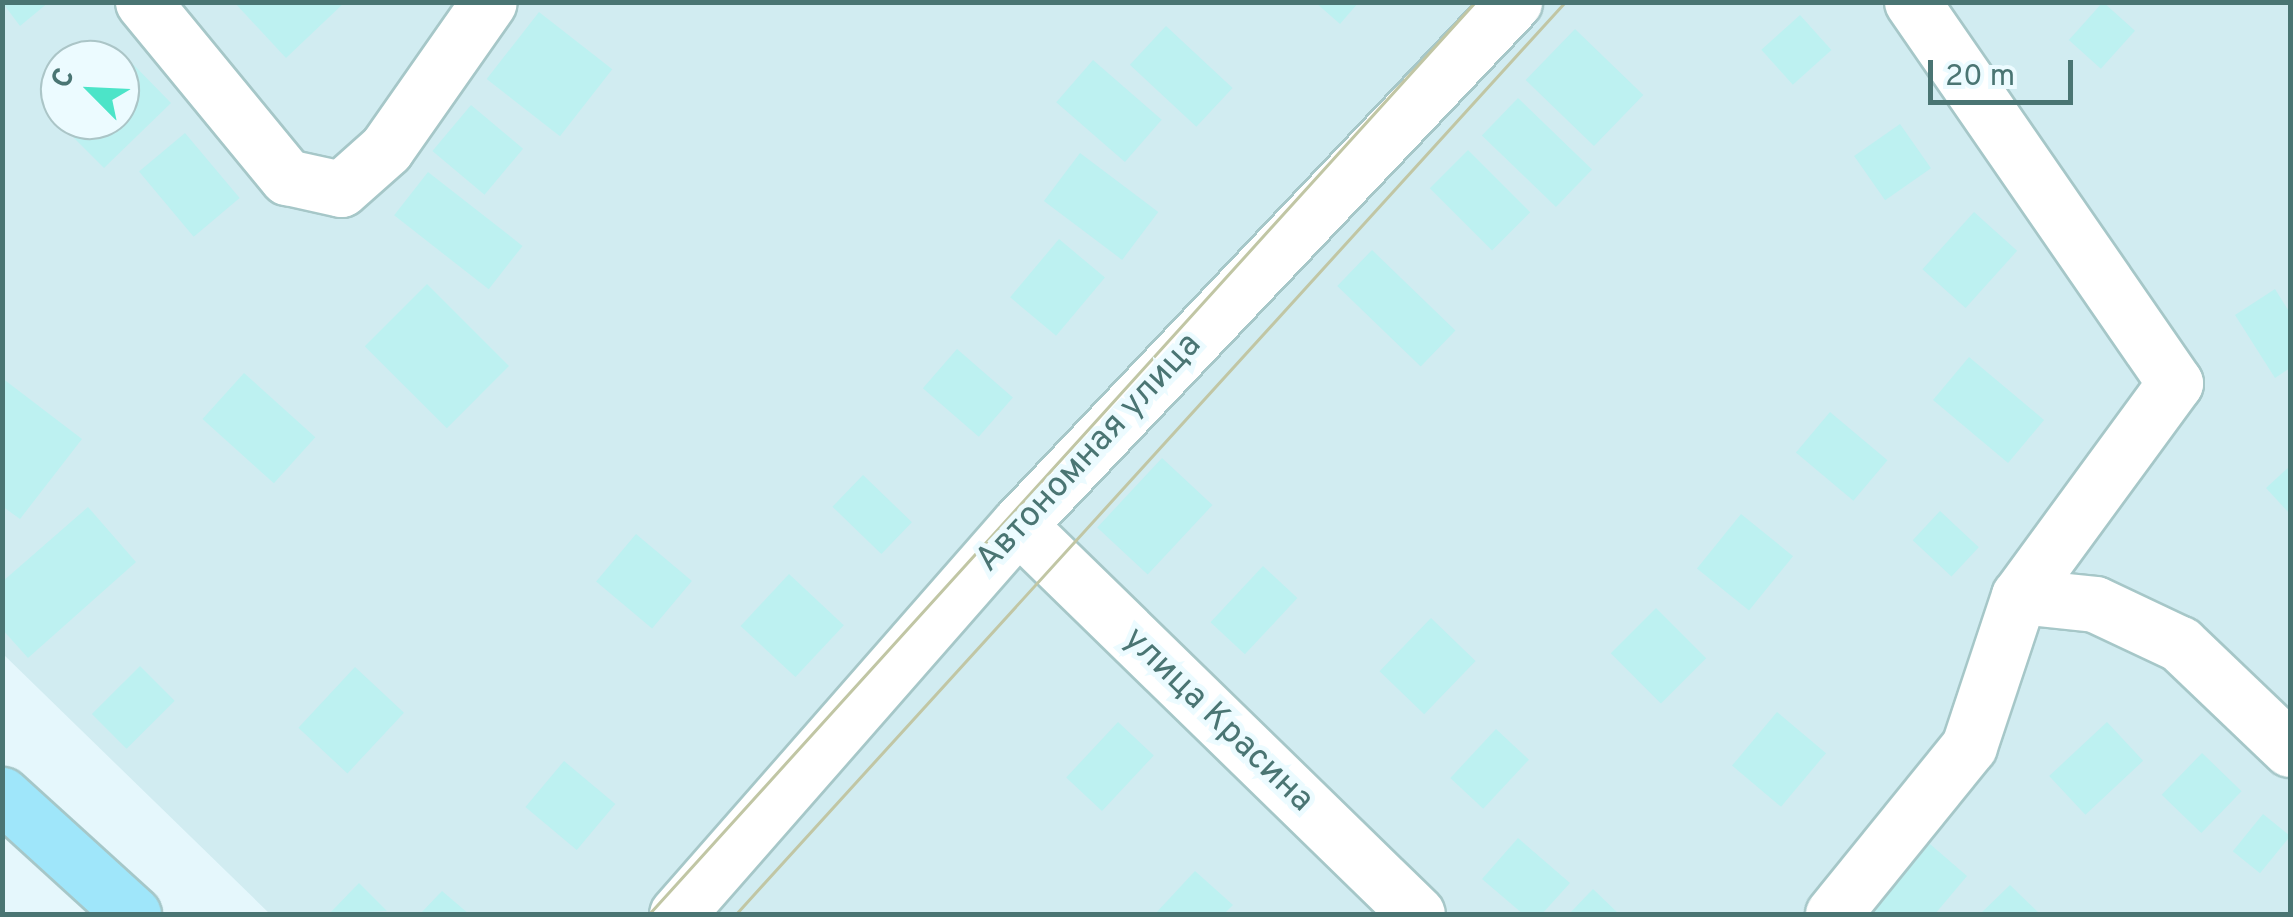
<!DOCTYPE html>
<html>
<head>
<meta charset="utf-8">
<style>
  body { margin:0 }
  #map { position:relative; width:2293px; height:917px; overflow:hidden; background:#e5f7fc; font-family:Overpass,sans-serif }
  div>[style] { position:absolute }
  .residential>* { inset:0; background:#d1ecf1 }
  .building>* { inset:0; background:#bdf1f1; transform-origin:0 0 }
  .roads { filter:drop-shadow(2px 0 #a6c7c8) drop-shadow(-2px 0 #a6c7c8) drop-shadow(0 2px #a6c7c8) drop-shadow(0 -2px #a6c7c8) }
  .minor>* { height:55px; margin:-27.5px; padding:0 27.5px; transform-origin:27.5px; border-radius:27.5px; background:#fff }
  .major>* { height:55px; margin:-27.5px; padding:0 27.5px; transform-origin:27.5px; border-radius:27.5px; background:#9fe6fa }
  .tram>* { height:2.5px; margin:-1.25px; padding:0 1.25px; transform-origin:1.25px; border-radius:1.25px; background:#c1c6a4 }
  span { translate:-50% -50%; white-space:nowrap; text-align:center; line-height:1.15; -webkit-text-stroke:10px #ecfbff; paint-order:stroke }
  .street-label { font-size:35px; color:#4a7573 }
  .frame { position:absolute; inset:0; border:5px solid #4a7573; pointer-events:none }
  .north { position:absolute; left:40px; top:40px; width:100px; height:100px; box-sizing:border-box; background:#ecfbff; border:2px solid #abc5c7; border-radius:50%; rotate:294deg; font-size:28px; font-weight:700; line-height:40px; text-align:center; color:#4a7573 }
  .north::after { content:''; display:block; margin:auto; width:35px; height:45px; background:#4ce4c8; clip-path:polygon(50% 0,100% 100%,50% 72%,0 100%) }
  .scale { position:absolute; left:1928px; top:60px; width:145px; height:45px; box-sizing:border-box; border:5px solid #4a7573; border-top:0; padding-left:12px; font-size:30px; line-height:35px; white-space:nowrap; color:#4a7573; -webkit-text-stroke:8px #ecfbff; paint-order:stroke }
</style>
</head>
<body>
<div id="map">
  <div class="residential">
    <div style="clip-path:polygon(evenodd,2px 3px,2290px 3px,2290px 914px,270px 914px,3px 654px,2px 3px,60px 60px,120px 60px,120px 120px,60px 120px,60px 60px)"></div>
  </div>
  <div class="building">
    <div style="clip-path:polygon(2px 2px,49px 2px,20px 26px)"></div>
    <div style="clip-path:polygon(234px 2px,345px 2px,286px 58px)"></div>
    <div style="clip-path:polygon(1315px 2px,1359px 2px,1340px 24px)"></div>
    <div style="left:2103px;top:2px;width:43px;height:51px;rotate:42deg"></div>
    <div style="left:539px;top:12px;width:93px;height:85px;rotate:38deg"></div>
    <div style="left:1800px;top:15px;width:47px;height:52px;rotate:48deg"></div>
    <div style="left:1166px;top:26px;width:91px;height:53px;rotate:43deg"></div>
    <div style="left:1575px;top:29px;width:95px;height:71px;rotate:44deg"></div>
    <div style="left:1093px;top:60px;width:91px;height:56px;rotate:41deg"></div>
    <div style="clip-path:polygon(130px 61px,171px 103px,104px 168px,63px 127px,120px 120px,120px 72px)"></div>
    <div style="left:1518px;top:98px;width:103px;height:52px;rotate:44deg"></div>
    <div style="left:471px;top:105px;width:68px;height:60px;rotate:40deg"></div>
    <div style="left:1900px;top:124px;width:54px;height:56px;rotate:55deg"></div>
    <div style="left:185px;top:133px;width:85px;height:60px;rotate:50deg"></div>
    <div style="left:1468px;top:150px;width:88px;height:54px;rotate:45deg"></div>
    <div style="left:1080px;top:153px;width:98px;height:60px;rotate:37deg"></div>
    <div style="left:428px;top:172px;width:120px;height:55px;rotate:38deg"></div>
    <div style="left:1974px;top:212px;width:58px;height:77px;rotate:42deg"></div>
    <div style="left:1059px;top:239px;width:60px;height:76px;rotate:40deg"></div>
    <div style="left:1372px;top:250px;width:116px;height:50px;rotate:44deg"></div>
    <div style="left:427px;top:284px;width:116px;height:88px;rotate:45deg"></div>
    <div style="clip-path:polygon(2275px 289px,2290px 313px,2290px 368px,2275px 378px,2235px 315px)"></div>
    <div style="left:957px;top:349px;width:74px;height:52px;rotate:41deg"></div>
    <div style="left:1969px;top:357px;width:98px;height:56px;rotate:40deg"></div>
    <div style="left:244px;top:373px;width:96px;height:62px;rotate:42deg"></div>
    <div style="clip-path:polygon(2px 378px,82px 439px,20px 519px,2px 506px)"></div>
    <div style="left:1830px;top:412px;width:75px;height:53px;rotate:40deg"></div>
    <div style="left:1162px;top:458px;width:69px;height:95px;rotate:43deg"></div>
    <div style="clip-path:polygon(2290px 466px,2290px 514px,2266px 488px)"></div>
    <div style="left:863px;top:475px;width:68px;height:44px;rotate:44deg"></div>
    <div style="clip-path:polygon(88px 507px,136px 562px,28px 658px,2px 629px,2px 582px)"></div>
    <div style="left:1940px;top:511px;width:53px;height:40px;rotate:43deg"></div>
    <div style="left:1741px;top:514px;width:67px;height:70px;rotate:39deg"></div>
    <div style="left:636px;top:534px;width:73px;height:62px;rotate:40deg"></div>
    <div style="left:1263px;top:566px;width:47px;height:77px;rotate:43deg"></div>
    <div style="left:789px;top:574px;width:75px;height:71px;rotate:43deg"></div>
    <div style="left:1656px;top:608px;width:71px;height:64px;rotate:45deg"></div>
    <div style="left:1431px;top:618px;width:62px;height:74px;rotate:44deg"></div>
    <div style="left:140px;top:666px;width:49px;height:68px;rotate:45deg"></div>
    <div style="left:355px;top:667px;width:67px;height:83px;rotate:43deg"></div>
    <div style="left:1777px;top:712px;width:64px;height:70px;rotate:40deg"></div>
    <div style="left:1118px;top:722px;width:49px;height:76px;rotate:43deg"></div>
    <div style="left:2107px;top:722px;width:53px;height:79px;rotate:47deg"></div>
    <div style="left:1496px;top:729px;width:45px;height:67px;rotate:43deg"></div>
    <div style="left:2202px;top:753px;width:55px;height:58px;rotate:44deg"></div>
    <div style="left:564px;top:761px;width:67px;height:60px;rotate:40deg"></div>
    <div style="left:2263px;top:814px;width:35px;height:48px;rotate:39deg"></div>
    <div style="clip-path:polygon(1518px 838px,1570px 883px,1542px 914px,1523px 914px,1482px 879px)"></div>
    <div style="clip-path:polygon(1923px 838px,1967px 876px,1935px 914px,1859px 914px)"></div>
    <div style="clip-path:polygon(1195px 871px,1233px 905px,1224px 914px,1155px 914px)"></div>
    <div style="clip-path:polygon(359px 883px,387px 911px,329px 914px)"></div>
    <div style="clip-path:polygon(2010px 885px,2040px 914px,1980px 914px)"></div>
    <div style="clip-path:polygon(1593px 889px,1619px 914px,1569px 914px)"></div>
    <div style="clip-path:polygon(442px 891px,469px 914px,420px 914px)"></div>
  </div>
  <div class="roads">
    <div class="minor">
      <div style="left:143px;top:2px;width:227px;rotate:50.6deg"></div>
      <div style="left:287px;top:177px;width:55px;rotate:12.5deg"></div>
      <div style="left:341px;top:189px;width:60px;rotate:-41.6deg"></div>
      <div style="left:386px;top:149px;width:179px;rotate:-55deg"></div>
      <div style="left:1018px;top:525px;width:557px;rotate:44.27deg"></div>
      <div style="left:2019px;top:596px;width:76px;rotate:6deg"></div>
      <div style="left:2095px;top:604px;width:94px;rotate:25.2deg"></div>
      <div style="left:2180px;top:644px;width:152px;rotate:43.7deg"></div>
      <div style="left:677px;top:914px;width:517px;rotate:-48.76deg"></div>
      <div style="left:1018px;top:525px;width:721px;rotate:-46.52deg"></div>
      <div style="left:1833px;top:914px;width:216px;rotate:-51deg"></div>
      <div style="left:1969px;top:746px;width:158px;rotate:-71.6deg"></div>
      <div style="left:2019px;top:596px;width:264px;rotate:-53.8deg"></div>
      <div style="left:2175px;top:383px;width:463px;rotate:-124.6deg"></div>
    </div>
    <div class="major">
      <div style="left:2px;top:795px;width:177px;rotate:42.3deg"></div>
    </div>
  </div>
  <div class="tram">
    <div style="left:649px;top:914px;width:1230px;rotate:-47.83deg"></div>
    <div style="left:736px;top:914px;width:1232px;rotate:-47.73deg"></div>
  </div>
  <div class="street-label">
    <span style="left:1089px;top:453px;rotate:-47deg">Автономная улица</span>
    <span style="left:1218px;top:720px;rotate:44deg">улица Красина</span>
  </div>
  <div class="frame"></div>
  <div class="north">С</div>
  <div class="scale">20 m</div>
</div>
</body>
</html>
